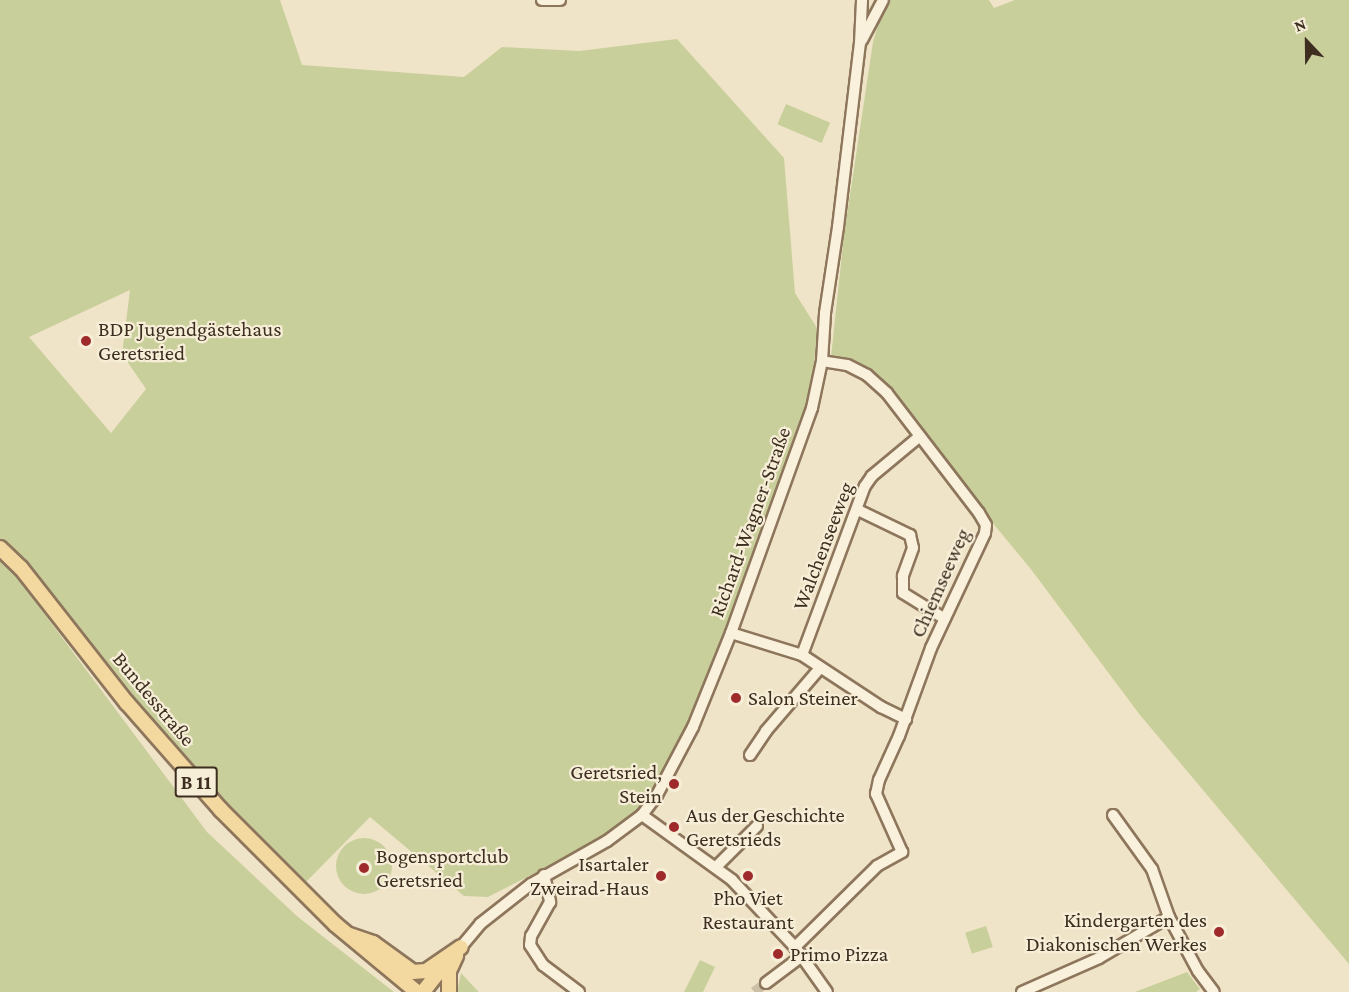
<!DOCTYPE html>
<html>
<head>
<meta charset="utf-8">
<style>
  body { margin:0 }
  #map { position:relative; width:1349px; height:992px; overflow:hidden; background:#f0e4c8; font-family:"Crimson Pro",serif }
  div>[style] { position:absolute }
  .green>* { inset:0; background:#c9cf9b; transform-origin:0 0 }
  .round { border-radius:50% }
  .minor-tunnel>* { height:10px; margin-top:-5px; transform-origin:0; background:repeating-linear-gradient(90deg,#ccc0a6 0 10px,transparent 0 15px) }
  .roads { filter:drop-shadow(2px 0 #8d765c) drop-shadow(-2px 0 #8d765c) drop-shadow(0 2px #8d765c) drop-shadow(0 -2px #8d765c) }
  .minor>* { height:10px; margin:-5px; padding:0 5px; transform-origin:5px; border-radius:5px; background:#faf1dc }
  .major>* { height:14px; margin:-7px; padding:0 7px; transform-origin:7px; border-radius:7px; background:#f3d9a0 }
  .dots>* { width:16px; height:16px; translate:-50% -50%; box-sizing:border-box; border:3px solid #f7eed8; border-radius:50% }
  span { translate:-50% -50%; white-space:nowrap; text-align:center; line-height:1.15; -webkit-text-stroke:4.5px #f7eed8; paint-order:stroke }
  .shield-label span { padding:2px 4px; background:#f7eed8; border:2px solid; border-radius:4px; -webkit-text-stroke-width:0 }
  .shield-label { font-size:20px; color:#3d2e20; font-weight:700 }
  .poi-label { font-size:21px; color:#3d2e20 }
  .left { translate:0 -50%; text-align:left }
  .right { translate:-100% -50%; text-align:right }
  .street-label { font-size:21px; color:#3d2e20 }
  .north { position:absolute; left:1277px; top:12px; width:60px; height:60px; -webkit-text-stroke:4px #f7eed8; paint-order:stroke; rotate:338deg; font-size:16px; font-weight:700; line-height:24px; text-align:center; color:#3d2e20 }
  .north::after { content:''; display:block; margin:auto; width:21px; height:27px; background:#3d2e20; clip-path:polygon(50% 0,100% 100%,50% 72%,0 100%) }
</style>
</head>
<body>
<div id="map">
  <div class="green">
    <div style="clip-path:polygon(evenodd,0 0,280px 0,302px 65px,464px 77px,502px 47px,579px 51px,677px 39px,784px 158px,795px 293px,817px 328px,814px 365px,806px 405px,723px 635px,685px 732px,654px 792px,639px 812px,604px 838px,488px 897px,464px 896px,370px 817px,304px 884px,224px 805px,131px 700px,0 543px,0 0,130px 290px,122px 354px,146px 389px,111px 433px,29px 337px,130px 290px)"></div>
    <div style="clip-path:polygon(885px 0,989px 0,994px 8px,1015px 0,1349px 0,1349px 964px,1140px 715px,1030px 568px,868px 373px,831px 357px,844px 235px,873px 42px)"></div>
    <div style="left:786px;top:104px;width:48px;height:22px;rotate:23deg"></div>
    <div style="clip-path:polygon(0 560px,14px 573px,207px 832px,298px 917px,394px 992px,0 992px)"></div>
    <div class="round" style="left:336px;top:838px;width:56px;height:56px"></div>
    <div style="left:986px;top:926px;width:22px;height:22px;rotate:72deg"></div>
    <div style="clip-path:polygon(700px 960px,715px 967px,703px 992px,684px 992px)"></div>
    <div style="clip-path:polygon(1187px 972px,1200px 989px,1196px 992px,1135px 992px)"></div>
    <div style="clip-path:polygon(461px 973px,474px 987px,479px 992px,457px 992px)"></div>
  </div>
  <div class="minor-tunnel">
    <div style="left:754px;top:992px;width:15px;rotate:-37deg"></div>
  </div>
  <div class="roads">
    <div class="minor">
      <div style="left:542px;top:0;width:18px"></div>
      <div style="left:862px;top:40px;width:45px;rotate:-62.3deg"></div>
      <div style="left:858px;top:510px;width:58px;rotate:25.7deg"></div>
      <div style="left:910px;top:535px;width:13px;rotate:77deg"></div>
      <div style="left:913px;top:548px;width:30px;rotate:110deg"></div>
      <div style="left:903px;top:576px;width:17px;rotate:90deg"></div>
      <div style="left:903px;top:593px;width:49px;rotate:31.8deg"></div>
      <div style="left:731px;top:633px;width:74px;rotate:17.2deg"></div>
      <div style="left:802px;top:655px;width:95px;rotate:33.4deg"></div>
      <div style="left:881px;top:707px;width:28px;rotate:26deg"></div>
      <div style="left:802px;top:655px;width:180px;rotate:-69.6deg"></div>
      <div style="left:865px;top:486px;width:12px;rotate:-55deg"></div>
      <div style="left:872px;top:476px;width:62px;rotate:-39.8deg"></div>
      <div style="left:750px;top:755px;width:29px;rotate:-56deg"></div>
      <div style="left:766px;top:731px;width:83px;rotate:-49.4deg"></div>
      <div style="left:642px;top:815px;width:111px;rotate:35.8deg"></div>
      <div style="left:732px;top:880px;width:92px;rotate:46.8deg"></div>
      <div style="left:795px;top:947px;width:55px;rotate:54.6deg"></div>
      <div style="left:1113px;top:815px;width:67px;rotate:54.2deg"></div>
      <div style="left:1152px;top:869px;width:51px;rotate:70.5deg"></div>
      <div style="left:1169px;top:917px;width:61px;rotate:61.8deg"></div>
      <div style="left:1198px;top:971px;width:26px;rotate:53deg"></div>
      <div style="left:716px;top:867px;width:58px;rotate:-45deg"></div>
      <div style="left:544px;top:875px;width:28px;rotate:77deg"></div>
      <div style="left:550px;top:902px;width:39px;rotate:119deg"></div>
      <div style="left:531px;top:936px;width:9px;rotate:96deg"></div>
      <div style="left:530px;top:945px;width:24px;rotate:57deg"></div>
      <div style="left:543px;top:965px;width:45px;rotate:36.9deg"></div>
      <div style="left:461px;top:947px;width:30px;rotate:-50deg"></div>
      <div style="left:480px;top:924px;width:65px;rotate:-38.1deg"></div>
      <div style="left:531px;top:884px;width:87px;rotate:-29.5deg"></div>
      <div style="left:607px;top:841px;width:44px;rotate:-36.6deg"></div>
      <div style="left:642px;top:815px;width:25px;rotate:-53deg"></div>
      <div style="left:657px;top:795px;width:77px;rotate:-62.1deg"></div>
      <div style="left:693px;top:727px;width:101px;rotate:-68deg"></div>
      <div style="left:731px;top:633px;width:239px;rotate:-70.2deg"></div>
      <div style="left:812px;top:408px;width:48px;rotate:-78deg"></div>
      <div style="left:822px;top:361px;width:48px;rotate:-86.4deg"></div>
      <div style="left:825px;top:313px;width:87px;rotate:-81.4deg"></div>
      <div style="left:838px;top:227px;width:185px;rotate:-83.2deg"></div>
      <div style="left:860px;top:43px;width:43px;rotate:-87.3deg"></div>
      <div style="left:795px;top:947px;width:115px;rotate:-44.6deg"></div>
      <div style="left:877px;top:866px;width:29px;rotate:-29deg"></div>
      <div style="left:902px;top:852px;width:64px;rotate:-114.1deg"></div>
      <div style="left:876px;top:794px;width:14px;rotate:-78deg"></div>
      <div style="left:879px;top:780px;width:48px;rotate:-65.6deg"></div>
      <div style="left:899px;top:736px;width:94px;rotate:-70deg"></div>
      <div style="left:931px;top:648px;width:127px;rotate:-64.8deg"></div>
      <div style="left:985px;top:533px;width:8px;rotate:-83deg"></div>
      <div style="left:986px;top:525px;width:14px;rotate:-120deg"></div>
      <div style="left:979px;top:513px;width:151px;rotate:-127.5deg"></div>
      <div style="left:887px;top:393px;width:27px;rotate:-138deg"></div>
      <div style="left:867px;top:375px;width:22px;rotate:-153deg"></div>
      <div style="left:847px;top:365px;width:25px;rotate:-171deg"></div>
      <div style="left:766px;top:983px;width:45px;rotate:-36.9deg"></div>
      <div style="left:1022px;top:992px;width:84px;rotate:-23.8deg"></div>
      <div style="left:1099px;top:958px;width:81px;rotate:-30.4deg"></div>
    </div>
    <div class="major">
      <div style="left:0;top:548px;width:29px;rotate:44deg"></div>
      <div style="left:21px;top:568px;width:172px;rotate:51.9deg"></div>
      <div style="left:127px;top:703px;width:142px;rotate:48.7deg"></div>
      <div style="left:221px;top:810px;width:161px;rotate:45deg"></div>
      <div style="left:335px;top:924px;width:107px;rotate:39.7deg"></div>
      <div style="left:350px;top:935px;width:24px;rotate:19deg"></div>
      <div style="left:373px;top:943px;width:49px;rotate:35.9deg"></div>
      <div style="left:413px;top:972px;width:13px;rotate:-4deg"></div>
      <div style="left:426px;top:971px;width:42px;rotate:-34.4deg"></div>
      <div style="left:423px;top:992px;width:36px;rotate:-52deg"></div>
      <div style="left:449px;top:992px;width:21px;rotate:-90deg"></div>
      <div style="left:449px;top:971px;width:17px;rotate:-65deg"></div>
    </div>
  </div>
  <div class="dots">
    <div style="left:86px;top:341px;background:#9e2a2b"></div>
    <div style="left:736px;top:698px;background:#9e2a2b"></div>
    <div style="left:674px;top:784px;background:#9e2a2b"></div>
    <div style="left:674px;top:827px;background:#9e2a2b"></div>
    <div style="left:364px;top:868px;background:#9e2a2b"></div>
    <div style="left:661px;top:876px;background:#9e2a2b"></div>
    <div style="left:748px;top:876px;background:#9e2a2b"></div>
    <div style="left:1219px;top:932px;background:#9e2a2b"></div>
    <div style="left:778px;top:954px;background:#9e2a2b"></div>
  </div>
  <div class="shield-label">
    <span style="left:196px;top:782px">B 11</span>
  </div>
  <div class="poi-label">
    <span class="left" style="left:98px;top:341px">BDP Jugendgästehaus<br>Geretsried</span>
    <span class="left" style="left:748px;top:698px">Salon Steiner</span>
    <span class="right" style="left:662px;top:784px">Geretsried,<br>Stein</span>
    <span class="left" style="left:686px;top:827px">Aus der Geschichte<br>Geretsrieds</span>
    <span class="left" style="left:376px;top:868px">Bogensportclub<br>Geretsried</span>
    <span class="right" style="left:649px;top:876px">Isartaler<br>Zweirad-Haus</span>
    <span style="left:748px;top:910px">Pho Viet<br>Restaurant</span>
    <span class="right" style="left:1207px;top:932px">Kindergarten des<br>Diakonischen Werkes</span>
    <span class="left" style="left:790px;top:954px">Primo Pizza</span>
  </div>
  <div class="street-label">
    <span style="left:750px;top:522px;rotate:-70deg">Richard-Wagner-Straße</span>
    <span style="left:823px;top:546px;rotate:-69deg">Walchenseeweg</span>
    <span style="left:940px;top:583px;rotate:-66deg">Chiemseeweg</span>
    <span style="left:154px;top:699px;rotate:50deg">Bundesstraße</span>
  </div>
  <div class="north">N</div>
</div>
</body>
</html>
